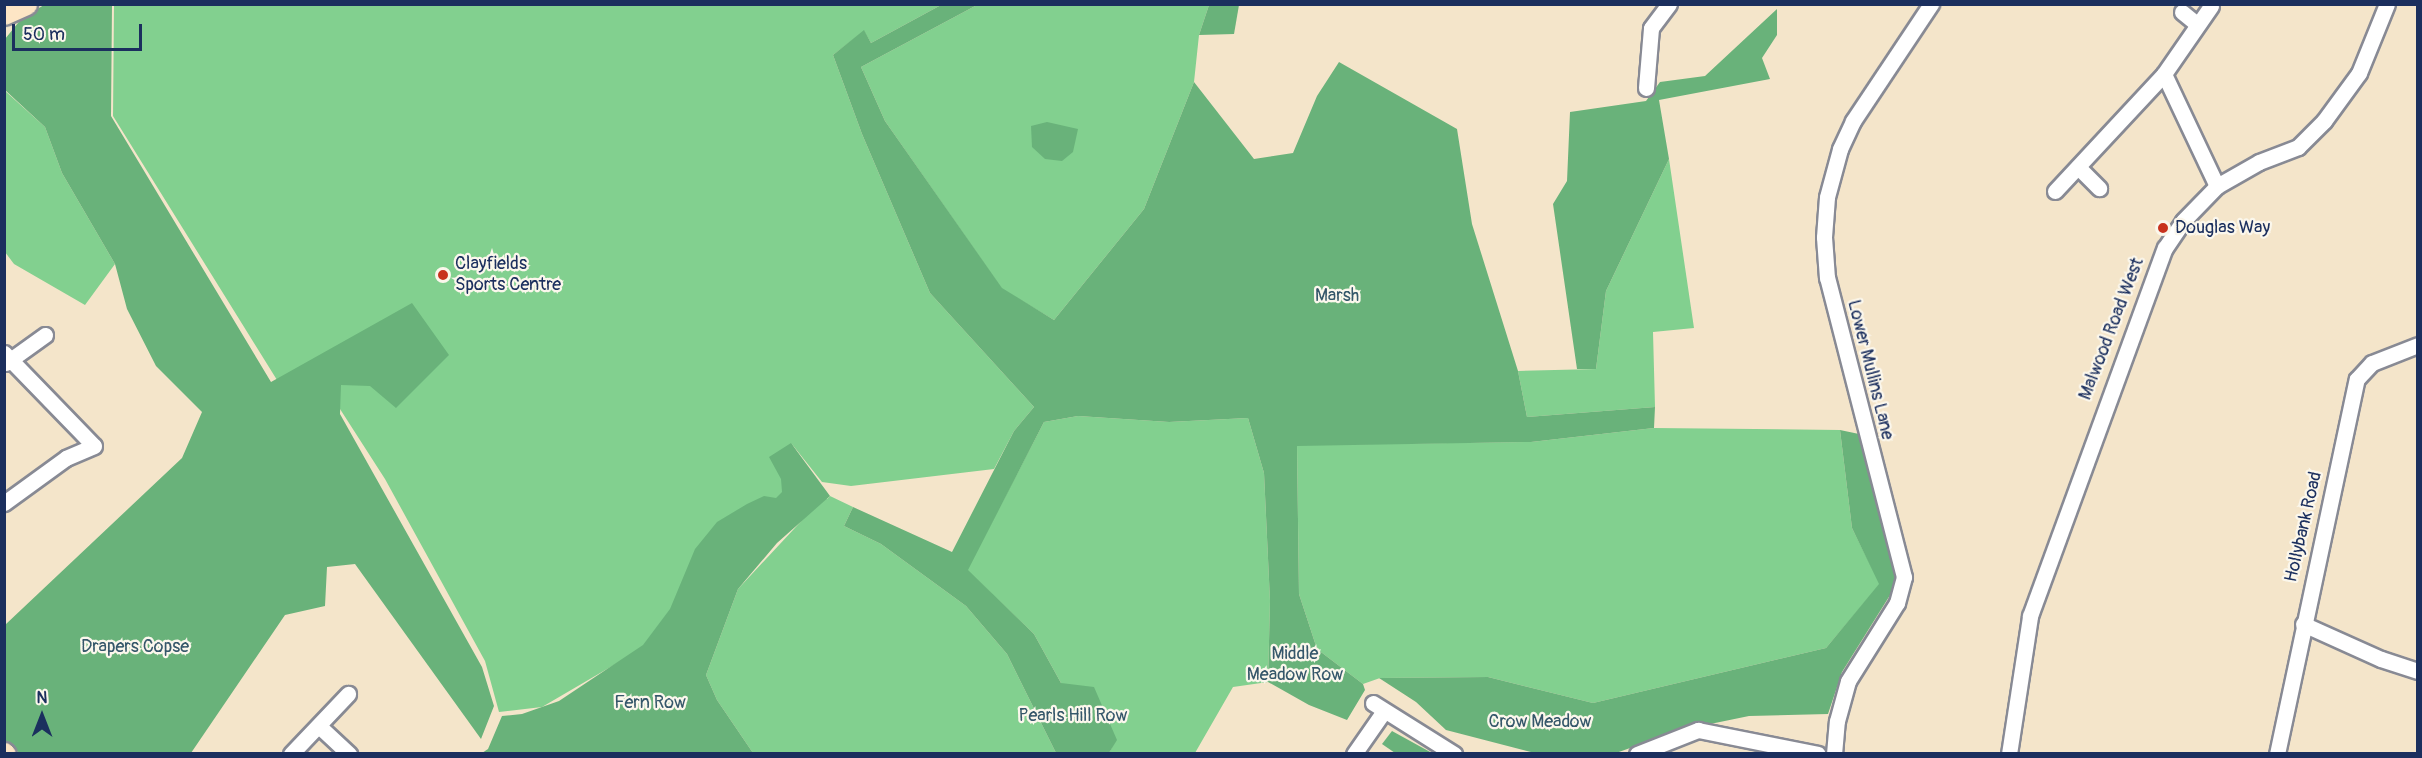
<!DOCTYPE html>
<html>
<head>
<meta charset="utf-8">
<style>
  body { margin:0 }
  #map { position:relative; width:2422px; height:758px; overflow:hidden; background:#f4e5ca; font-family:Pangolin,sans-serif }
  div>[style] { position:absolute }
  .green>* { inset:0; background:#82d08f }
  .forest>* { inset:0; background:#69b27a }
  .roads { filter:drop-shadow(2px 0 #888a94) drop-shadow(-2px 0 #888a94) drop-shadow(0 2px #888a94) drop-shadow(0 -2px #888a94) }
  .street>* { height:15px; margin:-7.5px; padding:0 7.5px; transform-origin:7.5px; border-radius:7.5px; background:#fff }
  .secondary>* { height:21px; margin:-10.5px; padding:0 10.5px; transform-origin:10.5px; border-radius:10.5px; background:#fde5c5 }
  .dots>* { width:16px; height:16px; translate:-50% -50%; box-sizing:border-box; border:3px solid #fbf7ec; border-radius:50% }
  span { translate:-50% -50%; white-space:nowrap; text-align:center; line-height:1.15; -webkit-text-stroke:4.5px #fbf7ec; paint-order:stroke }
  .poi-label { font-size:18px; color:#1b2f5e }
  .left { translate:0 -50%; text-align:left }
  .park-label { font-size:18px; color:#35576a }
  .street-label { font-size:18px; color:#1b2f5e }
  .frame { position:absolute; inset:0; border:6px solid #1b2f5e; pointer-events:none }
  .north { position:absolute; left:12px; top:686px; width:60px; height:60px; -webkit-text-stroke:4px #fbf7ec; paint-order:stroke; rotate:0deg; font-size:16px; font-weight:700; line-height:24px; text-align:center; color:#1b2f5e }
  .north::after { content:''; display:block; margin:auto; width:21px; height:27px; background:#1b2f5e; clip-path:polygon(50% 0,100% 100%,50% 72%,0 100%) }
  .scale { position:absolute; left:12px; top:24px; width:130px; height:27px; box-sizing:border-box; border:3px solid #1b2f5e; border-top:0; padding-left:8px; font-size:18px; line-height:21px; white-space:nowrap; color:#1b2f5e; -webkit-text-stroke:4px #fbf7ec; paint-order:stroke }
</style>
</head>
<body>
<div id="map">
  <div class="green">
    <div style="clip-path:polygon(114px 5px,941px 5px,871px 43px,864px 31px,833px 55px,862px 134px,930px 293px,1034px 407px,1014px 431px,994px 469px,851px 486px,822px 482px,791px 443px,827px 499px,830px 496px,853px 507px,844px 526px,881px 544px,966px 606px,1007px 654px,1056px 753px,753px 753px,717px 700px,706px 675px,738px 589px,807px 515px,672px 631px,542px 707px,499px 712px,485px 661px,385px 479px,340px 409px,277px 380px,113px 116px)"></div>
    <div style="clip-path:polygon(977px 5px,1209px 5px,1199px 35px,1194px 82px,1144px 209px,1054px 320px,1002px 289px,885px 121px,861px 67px)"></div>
    <div style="clip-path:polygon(4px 90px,45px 127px,62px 173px,115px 264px,85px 305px,14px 264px,5px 252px)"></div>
    <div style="clip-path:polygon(1669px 159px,1694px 328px,1653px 332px,1655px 407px,1527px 417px,1518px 371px,1596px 369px,1606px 291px)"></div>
    <div style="clip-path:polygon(1078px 416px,1169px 422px,1248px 418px,1264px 473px,1270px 601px,1268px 682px,1233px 687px,1195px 753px,1109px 753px,1116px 740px,1061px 683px,1034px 634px,967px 570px,1044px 422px)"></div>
    <div style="clip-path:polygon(1654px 428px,1840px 430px,1852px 528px,1880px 584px,1826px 648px,1593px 703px,1488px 677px,1380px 678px,1363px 684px,1317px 649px,1299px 594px,1297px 445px,1531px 442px)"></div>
  </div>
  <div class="forest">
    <div style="clip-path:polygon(44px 5px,112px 5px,111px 116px,271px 382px,412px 303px,449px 355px,396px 408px,370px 386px,341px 385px,340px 414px,482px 667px,494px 706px,481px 739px,355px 564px,327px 567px,325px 606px,285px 615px,191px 753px,24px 754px,5px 747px,5px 625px,182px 458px,202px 412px,156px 366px,127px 309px,115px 264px,62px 173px,45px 127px,5px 90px,5px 39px,22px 18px)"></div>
    <div style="clip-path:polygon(941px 5px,977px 5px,861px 67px,885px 121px,1002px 288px,1054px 320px,1144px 209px,1194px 82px,1254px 159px,1293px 153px,1317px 96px,1339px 62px,1457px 129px,1472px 224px,1518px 371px,1527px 417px,1655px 407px,1654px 428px,1531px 442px,1297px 446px,1299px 594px,1317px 649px,1363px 684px,1365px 690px,1347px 720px,1309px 705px,1268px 682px,1270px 601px,1264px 473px,1248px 418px,1169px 422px,1078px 416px,1044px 422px,968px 570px,1034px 634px,1061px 683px,1094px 687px,1117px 740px,1109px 753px,1056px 753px,1007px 654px,966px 606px,881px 544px,844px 526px,853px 507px,952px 552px,1014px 431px,1034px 407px,930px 293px,862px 134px,833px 55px,864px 30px,871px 43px)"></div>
    <div style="clip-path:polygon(1209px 5px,1239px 5px,1234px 34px,1199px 35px)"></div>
    <div style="clip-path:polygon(1777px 9px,1777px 35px,1762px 58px,1770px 79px,1659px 100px,1669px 159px,1606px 291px,1596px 369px,1577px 369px,1553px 204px,1567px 181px,1570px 112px,1646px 101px,1660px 82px,1705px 76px)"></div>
    <div style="clip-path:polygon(1047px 122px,1078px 129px,1073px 152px,1062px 161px,1045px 159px,1032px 147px,1031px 126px)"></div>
    <div style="clip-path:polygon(1840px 430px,1859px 434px,1897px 584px,1842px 672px,1828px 714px,1749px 716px,1681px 730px,1616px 753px,1535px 753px,1446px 730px,1416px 702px,1379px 678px,1488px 677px,1593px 703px,1826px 648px,1879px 584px,1852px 528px)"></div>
    <div style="clip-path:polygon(791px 443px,830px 496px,777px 543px,738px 589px,706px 675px,717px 700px,753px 753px,482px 753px,488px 749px,502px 716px,522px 714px,559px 701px,643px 645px,670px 609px,695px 549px,717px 522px,747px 504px,764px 496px,776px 498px,782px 492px,781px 479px,769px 457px)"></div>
    <div style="clip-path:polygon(1392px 731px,1432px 753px,1395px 753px,1382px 744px)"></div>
  </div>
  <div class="roads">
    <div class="street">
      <div style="left:2211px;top:6px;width:83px;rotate:124.7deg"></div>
      <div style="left:2164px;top:74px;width:124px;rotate:64.7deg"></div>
      <div style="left:2182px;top:12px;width:19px;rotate:39deg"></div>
      <div style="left:1646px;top:88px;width:60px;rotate:-85.2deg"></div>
      <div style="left:1651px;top:28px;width:30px;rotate:-53deg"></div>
      <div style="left:2078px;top:167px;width:30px;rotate:45deg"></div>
      <div style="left:2055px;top:191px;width:160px;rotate:-47deg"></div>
      <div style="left:4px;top:353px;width:129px;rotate:45.9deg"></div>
      <div style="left:94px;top:446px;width:30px;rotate:157deg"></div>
      <div style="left:66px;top:458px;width:77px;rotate:144deg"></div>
      <div style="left:6px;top:363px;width:48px;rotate:-35.7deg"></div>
      <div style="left:2303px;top:624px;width:85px;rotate:24.2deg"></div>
      <div style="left:2381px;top:659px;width:39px;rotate:18deg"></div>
      <div style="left:1373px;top:703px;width:96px;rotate:32.2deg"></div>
      <div style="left:320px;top:727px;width:40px;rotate:43deg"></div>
      <div style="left:291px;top:754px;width:83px;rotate:-46.5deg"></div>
      <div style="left:1354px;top:754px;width:52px;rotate:-55.1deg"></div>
      <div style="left:1637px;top:754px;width:66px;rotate:-21.5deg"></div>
      <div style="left:1698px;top:730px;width:122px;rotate:11.3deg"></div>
      <div style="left:1834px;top:754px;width:33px;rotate:-85deg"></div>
      <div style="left:1837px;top:721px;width:41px;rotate:-74.6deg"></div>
      <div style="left:1848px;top:681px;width:92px;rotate:-57.9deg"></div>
      <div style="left:1897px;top:603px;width:27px;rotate:-75deg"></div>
      <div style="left:1904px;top:577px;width:309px;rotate:-104.4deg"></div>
      <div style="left:1827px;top:278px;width:41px;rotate:-94.2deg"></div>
      <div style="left:1824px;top:237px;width:40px;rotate:-85.7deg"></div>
      <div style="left:1827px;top:197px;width:50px;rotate:-74.8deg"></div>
      <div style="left:1840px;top:149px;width:31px;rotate:-65deg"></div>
      <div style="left:1853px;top:121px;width:141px;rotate:-56.3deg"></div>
      <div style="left:2009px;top:754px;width:140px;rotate:-81.3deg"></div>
      <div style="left:2030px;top:616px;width:392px;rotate:-69.9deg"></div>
      <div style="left:2165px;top:248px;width:32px;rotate:-56deg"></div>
      <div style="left:2183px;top:221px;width:49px;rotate:-45.8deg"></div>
      <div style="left:2217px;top:186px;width:48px;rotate:-29.7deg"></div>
      <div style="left:2259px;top:162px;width:42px;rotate:-21deg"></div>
      <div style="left:2298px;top:147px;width:37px;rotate:-45deg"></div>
      <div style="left:2324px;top:121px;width:59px;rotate:-53.9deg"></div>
      <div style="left:2359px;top:73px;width:74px;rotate:-67.9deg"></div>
      <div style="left:2277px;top:754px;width:383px;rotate:-78deg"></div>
      <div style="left:2357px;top:379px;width:22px;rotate:-47deg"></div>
      <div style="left:2372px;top:363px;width:49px;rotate:-21.4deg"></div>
    </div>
    <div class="secondary">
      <div style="left:4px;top:14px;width:24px;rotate:-24deg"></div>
      <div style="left:4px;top:753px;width:1px;rotate:45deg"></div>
    </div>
  </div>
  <div class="dots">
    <div style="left:2163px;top:228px;background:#c8321e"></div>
    <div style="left:443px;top:275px;background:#c8321e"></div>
  </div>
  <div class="poi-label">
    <span class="left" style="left:2175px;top:228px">Douglas Way</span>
    <span class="left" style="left:455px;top:275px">Clayfields<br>Sports Centre</span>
  </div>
  <div class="park-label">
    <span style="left:1337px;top:296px">Marsh</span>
    <span style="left:135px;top:647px">Drapers Copse</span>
    <span style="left:1295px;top:665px">Middle<br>Meadow Row</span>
    <span style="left:650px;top:703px">Fern Row</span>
    <span style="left:1073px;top:716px">Pearls Hill Row</span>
    <span style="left:1540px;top:722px">Crow Meadow</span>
  </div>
  <div class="street-label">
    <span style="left:2112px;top:329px;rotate:-69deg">Malwood Road West</span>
    <span style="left:1870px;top:370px;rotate:76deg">Lower Mullins Lane</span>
    <span style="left:2304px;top:527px;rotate:-77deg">Hollybank Road</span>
  </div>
  <div class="frame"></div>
  <div class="north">N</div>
  <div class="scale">50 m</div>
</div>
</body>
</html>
